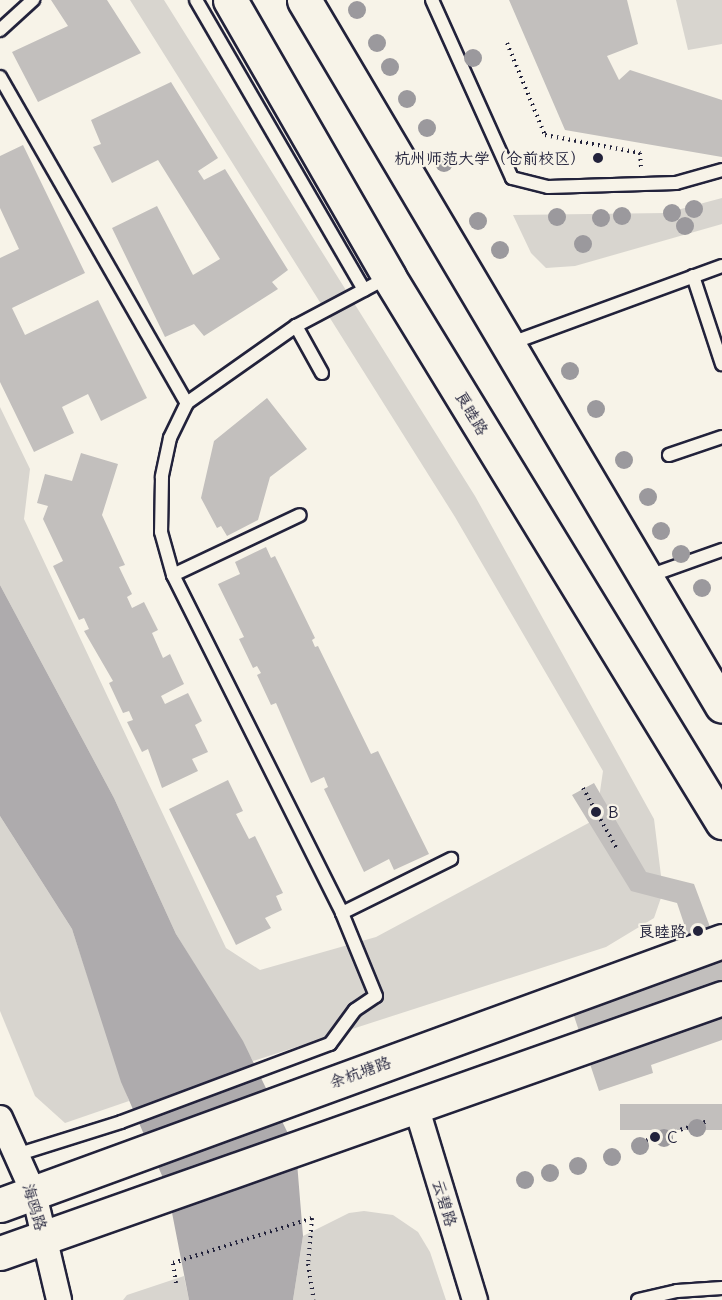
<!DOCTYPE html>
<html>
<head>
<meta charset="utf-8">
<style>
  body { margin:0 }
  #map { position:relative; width:722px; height:1300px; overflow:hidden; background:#f7f3e8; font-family:Delius,"LXGW WenKai TC",sans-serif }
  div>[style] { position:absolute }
  .green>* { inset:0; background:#d8d5cf }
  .water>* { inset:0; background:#aeabad }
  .building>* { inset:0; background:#c2bfbd; transform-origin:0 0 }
  .path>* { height:4px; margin-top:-2px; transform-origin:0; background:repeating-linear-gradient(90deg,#22223b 0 1.5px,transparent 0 6px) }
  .roads { filter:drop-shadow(2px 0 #22223b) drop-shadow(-2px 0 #22223b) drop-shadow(0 2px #22223b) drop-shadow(0 -2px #22223b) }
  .service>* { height:12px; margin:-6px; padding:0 6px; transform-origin:6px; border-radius:6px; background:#f7f3e8 }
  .minor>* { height:24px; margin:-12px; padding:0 12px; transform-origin:12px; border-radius:12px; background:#f7f3e8 }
  .secondary>* { height:33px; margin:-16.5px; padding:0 16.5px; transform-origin:16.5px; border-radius:16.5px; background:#f7f3e8 }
  .primary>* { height:33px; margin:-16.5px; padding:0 16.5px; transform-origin:16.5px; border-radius:16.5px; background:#f7f3e8 }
  .trees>* { width:18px; height:18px; margin:-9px; border-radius:50%; background:#9b999d }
  .dots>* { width:16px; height:16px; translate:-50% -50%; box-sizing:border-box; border:3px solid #f7f3e8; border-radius:50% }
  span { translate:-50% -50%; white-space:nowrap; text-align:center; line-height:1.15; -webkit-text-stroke:4.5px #f7f3e8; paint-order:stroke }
  .poi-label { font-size:16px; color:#22223b }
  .right { translate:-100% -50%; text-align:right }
  .left { translate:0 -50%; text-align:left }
  .street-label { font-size:16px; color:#22223b }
</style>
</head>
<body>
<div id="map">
  <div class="green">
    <div style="clip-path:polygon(130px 0,164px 0,475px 496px,654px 819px,663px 892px,654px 918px,606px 947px,253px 1061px,176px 934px,114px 798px,0 585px,0 407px,30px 469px,24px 519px,226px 948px,260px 970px,376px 937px,596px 819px,603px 771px,455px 517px)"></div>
    <div style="clip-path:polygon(676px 0,722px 0,722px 44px,688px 50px)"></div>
    <div style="clip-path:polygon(722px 198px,722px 224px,575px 266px,546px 268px,531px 253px,513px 215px,666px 213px)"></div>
    <div style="clip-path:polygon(0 816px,72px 929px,129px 1101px,65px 1123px,35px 1096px,0 1011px)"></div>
    <div style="clip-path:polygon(364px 1211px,393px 1215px,418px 1232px,430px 1252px,446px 1300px,293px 1300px,303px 1236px,349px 1213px)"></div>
    <div style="clip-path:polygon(184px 1276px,189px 1300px,123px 1300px,127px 1295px)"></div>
  </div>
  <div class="water">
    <div style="clip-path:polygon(0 585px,114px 798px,176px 934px,243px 1041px,296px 1150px,303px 1236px,293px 1300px,189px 1300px,167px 1187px,121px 1082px,72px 929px,0 816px)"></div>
  </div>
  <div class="building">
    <div style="clip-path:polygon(51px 0,107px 0,141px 53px,38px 102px,12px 52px,68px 26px)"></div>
    <div style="clip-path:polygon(509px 0,627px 0,638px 44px,607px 56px,619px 80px,630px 70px,722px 100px,722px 157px,565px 130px)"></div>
    <div style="clip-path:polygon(171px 82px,218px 158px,198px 171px,204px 180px,225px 169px,288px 270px,272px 282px,278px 289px,204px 336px,194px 324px,165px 337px,112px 228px,157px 206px,193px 275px,220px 259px,158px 160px,112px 183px,93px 147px,101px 144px,91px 120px)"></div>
    <div style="clip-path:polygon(23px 145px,85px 273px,12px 308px,25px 335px,98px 300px,147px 398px,101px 421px,88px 394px,62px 407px,74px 433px,34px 452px,0 382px,0 258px,19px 249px,0 208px,0 156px)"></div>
    <div style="clip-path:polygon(267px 398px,307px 449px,270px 477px,258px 520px,227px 536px,221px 526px,217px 528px,201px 498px,214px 441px)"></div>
    <div style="clip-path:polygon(81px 453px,118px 464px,102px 515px,125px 565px,119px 567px,132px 594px,127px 597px,132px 608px,144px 602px,158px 630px,152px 633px,163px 658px,170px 654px,184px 684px,161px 696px,165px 704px,188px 693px,202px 721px,195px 725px,208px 752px,192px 759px,198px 771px,162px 788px,148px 749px,142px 752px,127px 722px,133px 720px,129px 711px,123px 713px,109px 683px,113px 681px,84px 631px,89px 629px,84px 618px,79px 620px,53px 566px,63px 561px,43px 519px,48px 506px,37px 503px,45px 474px,72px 481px)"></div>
    <div style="clip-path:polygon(266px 547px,271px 558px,275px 556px,315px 638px,312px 640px,315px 647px,318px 646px,371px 754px,378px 751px,429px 854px,394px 870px,389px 859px,364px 872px,324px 789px,328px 787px,324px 777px,311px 783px,276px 703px,271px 705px,257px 675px,261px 673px,257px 666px,253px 668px,239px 639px,244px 637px,218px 584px,240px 574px,235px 562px)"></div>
    <div style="clip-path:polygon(228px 780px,243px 811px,236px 814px,249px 839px,255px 836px,283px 893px,276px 896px,282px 910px,265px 918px,271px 928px,236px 945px,169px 809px)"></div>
    <div style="clip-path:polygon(594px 783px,646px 872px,694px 884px,722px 959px,722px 1040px,651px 1065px,653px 1073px,599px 1091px,569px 1001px,628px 991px,699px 968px,677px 903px,631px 891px,572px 795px)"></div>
    <div style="left:722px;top:1104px;width:26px;height:102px;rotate:90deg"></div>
  </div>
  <div class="path">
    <div style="left:507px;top:43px;width:100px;rotate:67.6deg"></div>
    <div style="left:545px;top:135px;width:97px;rotate:10.7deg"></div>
    <div style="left:640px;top:153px;width:15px;rotate:86deg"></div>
    <div style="left:583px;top:788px;width:68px;rotate:60.8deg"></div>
    <div style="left:635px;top:1144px;width:77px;rotate:-17.5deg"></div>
    <div style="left:176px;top:1283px;width:20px;rotate:-99deg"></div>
    <div style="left:173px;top:1263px;width:146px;rotate:-17.9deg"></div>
    <div style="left:312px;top:1218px;width:46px;rotate:95deg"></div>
    <div style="left:308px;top:1264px;width:36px;rotate:81deg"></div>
  </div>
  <div class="roads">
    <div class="service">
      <div style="left:196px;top:0;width:335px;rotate:59.9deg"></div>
      <div style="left:432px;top:0;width:195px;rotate:65.8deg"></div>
      <div style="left:512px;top:178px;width:37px;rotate:14deg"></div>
      <div style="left:548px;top:187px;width:128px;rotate:-1.8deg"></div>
      <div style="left:676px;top:183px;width:48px;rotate:-15.8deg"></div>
      <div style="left:0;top:30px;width:45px;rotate:-42.3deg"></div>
      <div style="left:0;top:77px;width:376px;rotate:60.2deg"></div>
      <div style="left:693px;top:276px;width:93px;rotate:71.8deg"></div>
      <div style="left:296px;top:326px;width:133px;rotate:144.8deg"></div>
      <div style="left:187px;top:403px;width:39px;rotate:116deg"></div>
      <div style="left:170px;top:438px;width:40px;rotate:102deg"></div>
      <div style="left:162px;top:477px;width:55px;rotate:91deg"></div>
      <div style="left:161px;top:532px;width:45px;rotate:74.4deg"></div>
      <div style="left:173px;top:575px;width:378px;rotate:63.4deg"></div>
      <div style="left:509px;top:344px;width:227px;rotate:-20.1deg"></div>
      <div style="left:322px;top:373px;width:54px;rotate:-119deg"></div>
      <div style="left:296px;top:326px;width:104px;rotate:-28deg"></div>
      <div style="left:669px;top:455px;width:56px;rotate:-18.8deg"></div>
      <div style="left:173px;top:575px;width:140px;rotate:-25.3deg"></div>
      <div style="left:646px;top:577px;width:81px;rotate:-19.6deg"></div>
      <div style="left:16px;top:1155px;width:110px;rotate:-17.4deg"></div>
      <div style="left:121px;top:1122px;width:223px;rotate:-20.5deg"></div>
      <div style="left:330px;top:1044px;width:42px;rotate:-53.7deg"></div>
      <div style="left:355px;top:1010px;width:25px;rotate:-34deg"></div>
      <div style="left:376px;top:996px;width:90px;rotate:-112.3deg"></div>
      <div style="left:342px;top:913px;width:122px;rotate:-26.4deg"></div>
      <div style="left:638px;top:1300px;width:40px;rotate:-13deg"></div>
      <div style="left:677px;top:1291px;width:45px;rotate:-3.8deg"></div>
    </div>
    <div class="minor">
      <div style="left:416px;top:1106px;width:203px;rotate:73.1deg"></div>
      <div style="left:0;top:1118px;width:83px;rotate:65.9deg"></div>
      <div style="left:34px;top:1194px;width:109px;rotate:76.7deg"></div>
    </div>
    <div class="secondary">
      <div style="left:0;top:1205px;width:769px;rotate:-20.08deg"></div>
      <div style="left:0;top:1253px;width:766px;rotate:-19.45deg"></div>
    </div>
    <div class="primary">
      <div style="left:230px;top:0;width:319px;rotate:60.1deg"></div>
      <div style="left:389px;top:277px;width:639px;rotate:58.57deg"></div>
      <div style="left:304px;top:0;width:820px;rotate:59.37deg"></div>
    </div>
  </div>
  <div class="trees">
    <div style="left:357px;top:10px"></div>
    <div style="left:377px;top:43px"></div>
    <div style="left:473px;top:58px"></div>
    <div style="left:390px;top:67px"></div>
    <div style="left:407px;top:99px"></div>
    <div style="left:427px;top:128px"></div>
    <div style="left:444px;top:163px"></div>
    <div style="left:694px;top:209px"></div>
    <div style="left:672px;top:213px"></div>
    <div style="left:622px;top:216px"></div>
    <div style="left:557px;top:217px"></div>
    <div style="left:601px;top:218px"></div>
    <div style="left:478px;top:221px"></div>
    <div style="left:685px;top:226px"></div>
    <div style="left:583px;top:244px"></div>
    <div style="left:500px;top:250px"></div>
    <div style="left:570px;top:371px"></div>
    <div style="left:596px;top:409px"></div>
    <div style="left:624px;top:460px"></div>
    <div style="left:648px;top:497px"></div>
    <div style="left:661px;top:531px"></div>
    <div style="left:681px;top:554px"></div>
    <div style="left:702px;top:588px"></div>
    <div style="left:697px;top:1128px"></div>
    <div style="left:664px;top:1138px"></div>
    <div style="left:640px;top:1146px"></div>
    <div style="left:612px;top:1157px"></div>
    <div style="left:578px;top:1166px"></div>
    <div style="left:550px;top:1173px"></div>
    <div style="left:525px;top:1180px"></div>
  </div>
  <div class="dots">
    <div style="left:598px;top:158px;background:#22223b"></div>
    <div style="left:596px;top:812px;background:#22223b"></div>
    <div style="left:698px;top:931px;background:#22223b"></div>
    <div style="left:655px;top:1137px;background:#22223b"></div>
  </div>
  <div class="poi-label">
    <span class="right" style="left:586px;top:158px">杭州师范大学（仓前校区）</span>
    <span class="left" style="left:608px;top:812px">B</span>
    <span class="right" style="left:686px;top:931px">良睦路</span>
    <span class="left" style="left:667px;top:1137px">C</span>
  </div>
  <div class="street-label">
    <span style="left:472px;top:413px;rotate:59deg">良睦路</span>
    <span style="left:360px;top:1072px;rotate:-20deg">余杭塘路</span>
    <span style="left:445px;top:1203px;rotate:73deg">云碧路</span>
    <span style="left:35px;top:1207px;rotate:73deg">海鸥路</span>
  </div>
</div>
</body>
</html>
